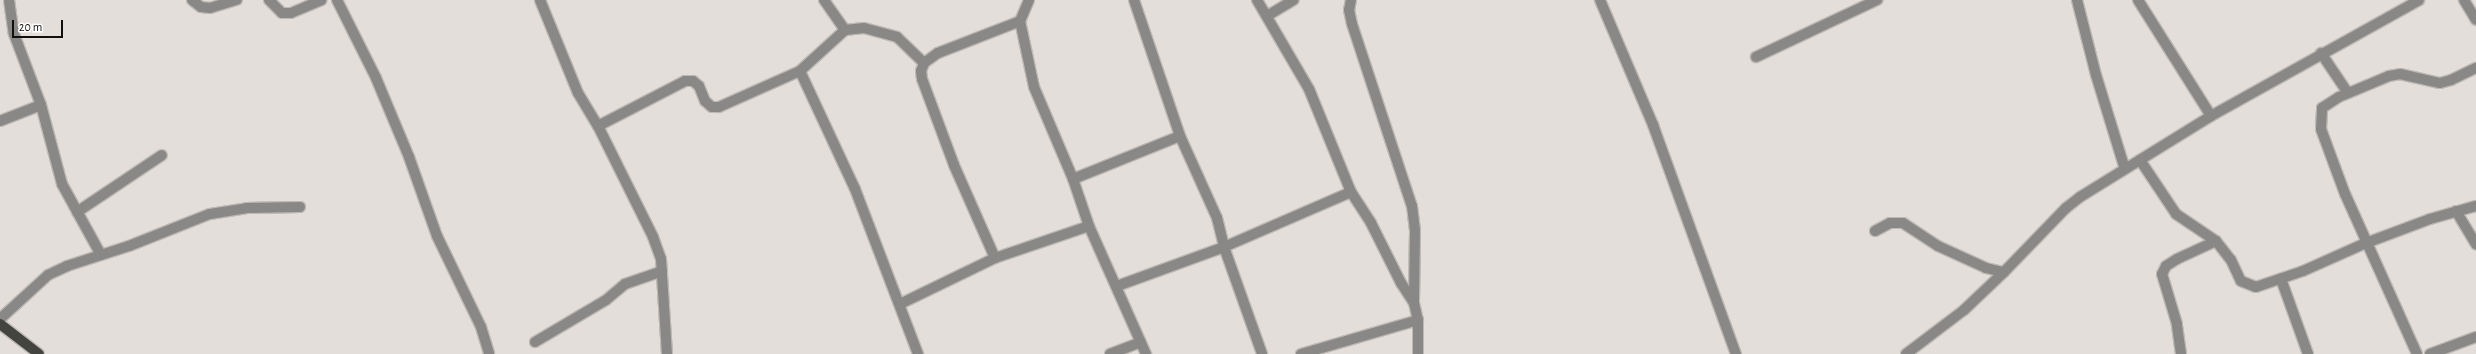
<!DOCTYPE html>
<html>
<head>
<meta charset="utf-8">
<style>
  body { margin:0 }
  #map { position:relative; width:2476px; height:354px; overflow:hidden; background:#e3deda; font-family:"Alegreya Sans",sans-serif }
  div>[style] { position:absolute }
  .roads { filter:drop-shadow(1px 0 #bdb9b5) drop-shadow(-1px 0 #bdb9b5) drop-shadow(0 1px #bdb9b5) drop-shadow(0 -1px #bdb9b5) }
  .street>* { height:10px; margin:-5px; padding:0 5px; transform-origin:5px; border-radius:5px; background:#898886 }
  .primary>* { height:10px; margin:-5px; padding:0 5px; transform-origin:5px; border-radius:5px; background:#43433f }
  span { translate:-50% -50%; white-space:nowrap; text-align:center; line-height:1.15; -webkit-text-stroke:3px #fff; paint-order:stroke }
  .scale { position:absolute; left:12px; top:20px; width:51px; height:18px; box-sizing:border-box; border:2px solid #100f0d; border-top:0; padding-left:5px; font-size:12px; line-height:14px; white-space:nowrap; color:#100f0d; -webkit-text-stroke:3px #fff; paint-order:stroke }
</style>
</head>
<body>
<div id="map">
  <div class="roads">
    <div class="street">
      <div style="left:9px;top:0;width:34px;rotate:82deg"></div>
      <div style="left:14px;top:34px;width:76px;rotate:69.2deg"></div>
      <div style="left:41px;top:105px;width:82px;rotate:75.1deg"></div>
      <div style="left:62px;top:184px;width:81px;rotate:61.2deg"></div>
      <div style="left:192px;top:0;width:11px;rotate:38deg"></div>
      <div style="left:201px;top:7px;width:9px;rotate:6deg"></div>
      <div style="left:210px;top:8px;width:28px;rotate:-17deg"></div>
      <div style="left:269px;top:0;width:18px;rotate:45deg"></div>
      <div style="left:282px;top:13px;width:9px"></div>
      <div style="left:291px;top:13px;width:33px;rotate:-23deg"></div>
      <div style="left:337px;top:0;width:87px;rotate:63.4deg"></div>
      <div style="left:376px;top:78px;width:86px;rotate:67.3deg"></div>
      <div style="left:409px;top:157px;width:84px;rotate:70.5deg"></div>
      <div style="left:437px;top:236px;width:101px;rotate:64.2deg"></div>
      <div style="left:481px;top:327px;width:28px;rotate:73deg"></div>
      <div style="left:540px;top:0;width:100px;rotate:67.8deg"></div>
      <div style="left:578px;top:93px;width:39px;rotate:59deg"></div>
      <div style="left:598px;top:126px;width:124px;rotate:63.6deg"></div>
      <div style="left:653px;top:237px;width:23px;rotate:70deg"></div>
      <div style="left:661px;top:259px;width:95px;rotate:86.4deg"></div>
      <div style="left:824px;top:0;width:37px;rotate:55deg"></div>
      <div style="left:845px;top:30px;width:61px;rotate:137.7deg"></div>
      <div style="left:800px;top:71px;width:130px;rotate:65deg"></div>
      <div style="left:855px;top:189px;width:177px;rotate:69.1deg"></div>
      <div style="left:1029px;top:0;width:23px;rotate:113deg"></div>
      <div style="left:1020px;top:21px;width:67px;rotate:78deg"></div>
      <div style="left:1034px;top:87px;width:100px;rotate:67deg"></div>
      <div style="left:1073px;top:179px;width:50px;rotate:71.2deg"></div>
      <div style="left:1089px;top:226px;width:140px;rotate:66deg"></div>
      <div style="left:1134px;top:0;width:144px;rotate:71.3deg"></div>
      <div style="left:1180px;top:136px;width:90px;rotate:65.7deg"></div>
      <div style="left:1217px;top:218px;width:30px;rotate:76deg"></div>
      <div style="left:1224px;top:247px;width:114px;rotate:70.4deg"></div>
      <div style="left:1257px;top:0;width:103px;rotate:59.7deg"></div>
      <div style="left:1309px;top:89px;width:111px;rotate:67.8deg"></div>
      <div style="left:1351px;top:0;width:10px;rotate:101deg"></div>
      <div style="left:1349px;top:10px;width:14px;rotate:78deg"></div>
      <div style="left:1352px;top:24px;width:192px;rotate:71.8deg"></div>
      <div style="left:1412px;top:206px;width:24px;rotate:83deg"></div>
      <div style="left:1415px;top:230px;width:73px;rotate:90.8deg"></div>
      <div style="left:1414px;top:303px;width:17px;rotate:77deg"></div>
      <div style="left:1418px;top:320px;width:34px;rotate:90deg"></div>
      <div style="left:1600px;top:0;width:136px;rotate:67deg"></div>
      <div style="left:1653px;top:125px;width:244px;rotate:70.1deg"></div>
      <div style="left:2077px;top:0;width:77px;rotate:75.8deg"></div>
      <div style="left:2096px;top:75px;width:98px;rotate:72.9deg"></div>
      <div style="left:2138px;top:0;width:137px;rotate:57.8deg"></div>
      <div style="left:2464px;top:0;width:23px;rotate:59deg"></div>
      <div style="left:1267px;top:16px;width:31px;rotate:-31deg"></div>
      <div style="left:845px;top:30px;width:19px;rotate:-6deg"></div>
      <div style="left:864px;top:28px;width:34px;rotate:15deg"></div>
      <div style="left:897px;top:37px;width:37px;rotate:44deg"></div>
      <div style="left:2321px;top:53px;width:48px;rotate:56deg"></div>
      <div style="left:1756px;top:57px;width:134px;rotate:-25.2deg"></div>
      <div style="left:0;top:121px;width:44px;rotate:-21.3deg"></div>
      <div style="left:598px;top:126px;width:98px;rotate:-27.3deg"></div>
      <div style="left:685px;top:81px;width:8px"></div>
      <div style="left:693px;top:81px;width:8px;rotate:40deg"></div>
      <div style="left:699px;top:86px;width:16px;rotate:68deg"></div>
      <div style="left:705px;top:101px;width:9px;rotate:41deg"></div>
      <div style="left:712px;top:107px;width:7px"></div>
      <div style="left:719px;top:107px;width:89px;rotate:-24deg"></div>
      <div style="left:2140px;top:160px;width:65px;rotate:56.3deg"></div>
      <div style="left:2176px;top:214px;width:48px;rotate:34deg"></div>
      <div style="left:2216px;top:241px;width:24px;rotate:52deg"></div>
      <div style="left:2231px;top:260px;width:23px;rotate:65deg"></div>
      <div style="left:2241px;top:281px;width:16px;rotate:22deg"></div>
      <div style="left:2256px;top:287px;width:50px;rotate:-18.8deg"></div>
      <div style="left:2303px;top:271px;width:69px;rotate:-24deg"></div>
      <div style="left:2366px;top:243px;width:68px;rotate:-20.6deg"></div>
      <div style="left:2430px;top:219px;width:48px;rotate:-15.8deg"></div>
      <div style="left:1073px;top:179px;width:115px;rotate:-21.9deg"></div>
      <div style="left:2456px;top:211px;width:39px;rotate:59deg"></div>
      <div style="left:77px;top:212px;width:102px;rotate:-33.8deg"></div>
      <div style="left:1875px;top:231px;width:17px;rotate:-28deg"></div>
      <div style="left:1890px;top:223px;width:13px"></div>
      <div style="left:1903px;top:223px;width:42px;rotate:33.3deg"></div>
      <div style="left:1938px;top:246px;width:53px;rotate:24.6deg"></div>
      <div style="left:1986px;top:268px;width:18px;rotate:13deg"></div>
      <div style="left:995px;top:258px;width:102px;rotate:-113.8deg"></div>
      <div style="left:954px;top:165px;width:92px;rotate:-110.4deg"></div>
      <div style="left:922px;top:79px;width:8px;rotate:-97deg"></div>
      <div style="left:921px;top:71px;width:9px;rotate:-69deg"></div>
      <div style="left:924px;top:63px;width:17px;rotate:-36deg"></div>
      <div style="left:938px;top:53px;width:88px;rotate:-21.3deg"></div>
      <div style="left:2281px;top:279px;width:80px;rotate:70.2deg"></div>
      <div style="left:1117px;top:286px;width:114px;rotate:-20deg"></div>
      <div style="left:1224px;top:247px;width:138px;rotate:-23.4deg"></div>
      <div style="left:1351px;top:192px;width:37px;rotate:57deg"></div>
      <div style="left:1371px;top:223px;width:67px;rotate:63.4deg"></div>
      <div style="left:1401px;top:283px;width:24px;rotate:57deg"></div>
      <div style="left:900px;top:304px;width:106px;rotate:-25.8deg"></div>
      <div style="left:995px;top:258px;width:99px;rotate:-18.8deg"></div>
      <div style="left:0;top:319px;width:65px;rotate:-42.5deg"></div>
      <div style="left:48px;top:275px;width:21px;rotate:-25deg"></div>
      <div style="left:67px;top:266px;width:65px;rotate:-17.9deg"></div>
      <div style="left:129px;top:246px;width:87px;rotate:-21.6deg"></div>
      <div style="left:210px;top:214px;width:36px;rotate:-9deg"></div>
      <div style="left:246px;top:208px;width:54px;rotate:-1.1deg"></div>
      <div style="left:535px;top:342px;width:82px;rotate:-30.6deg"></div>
      <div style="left:606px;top:300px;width:25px;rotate:-40deg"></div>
      <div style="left:625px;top:284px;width:39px;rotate:-19deg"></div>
      <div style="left:1110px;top:354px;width:33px;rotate:-21deg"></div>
      <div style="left:1301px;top:354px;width:122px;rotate:-16.2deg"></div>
      <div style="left:1906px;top:354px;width:73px;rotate:-37.2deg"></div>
      <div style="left:1964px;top:310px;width:55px;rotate:-43.5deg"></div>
      <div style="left:2004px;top:272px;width:89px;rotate:-45.9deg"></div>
      <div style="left:2066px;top:208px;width:18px;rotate:-38deg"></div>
      <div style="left:2080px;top:197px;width:154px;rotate:-31.7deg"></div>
      <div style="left:2211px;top:116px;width:238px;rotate:-29.1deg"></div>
      <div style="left:2181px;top:354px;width:30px;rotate:-98deg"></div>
      <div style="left:2177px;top:324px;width:52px;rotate:-106.7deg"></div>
      <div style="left:2162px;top:274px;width:9px;rotate:-63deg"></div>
      <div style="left:2166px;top:266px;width:13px;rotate:-32deg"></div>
      <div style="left:2177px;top:259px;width:43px;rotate:-24.8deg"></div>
      <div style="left:2417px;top:354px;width:175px;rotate:-114.2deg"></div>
      <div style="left:2345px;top:194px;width:69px;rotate:-110.3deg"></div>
      <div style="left:2321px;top:129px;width:21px;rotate:-87deg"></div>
      <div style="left:2322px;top:108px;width:20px;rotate:-33deg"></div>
      <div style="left:2339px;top:97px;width:54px;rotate:-22.8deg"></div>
      <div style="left:2389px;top:76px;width:11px;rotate:-10deg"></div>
      <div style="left:2400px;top:74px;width:41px;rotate:12.7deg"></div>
      <div style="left:2440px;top:83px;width:11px;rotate:-15deg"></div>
      <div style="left:2451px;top:80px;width:28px;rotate:-26deg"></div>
      <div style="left:2430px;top:354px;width:49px;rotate:-20.3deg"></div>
    </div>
    <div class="primary">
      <div style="left:0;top:324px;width:49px;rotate:37.6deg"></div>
    </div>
  </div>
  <div class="scale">20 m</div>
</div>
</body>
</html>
